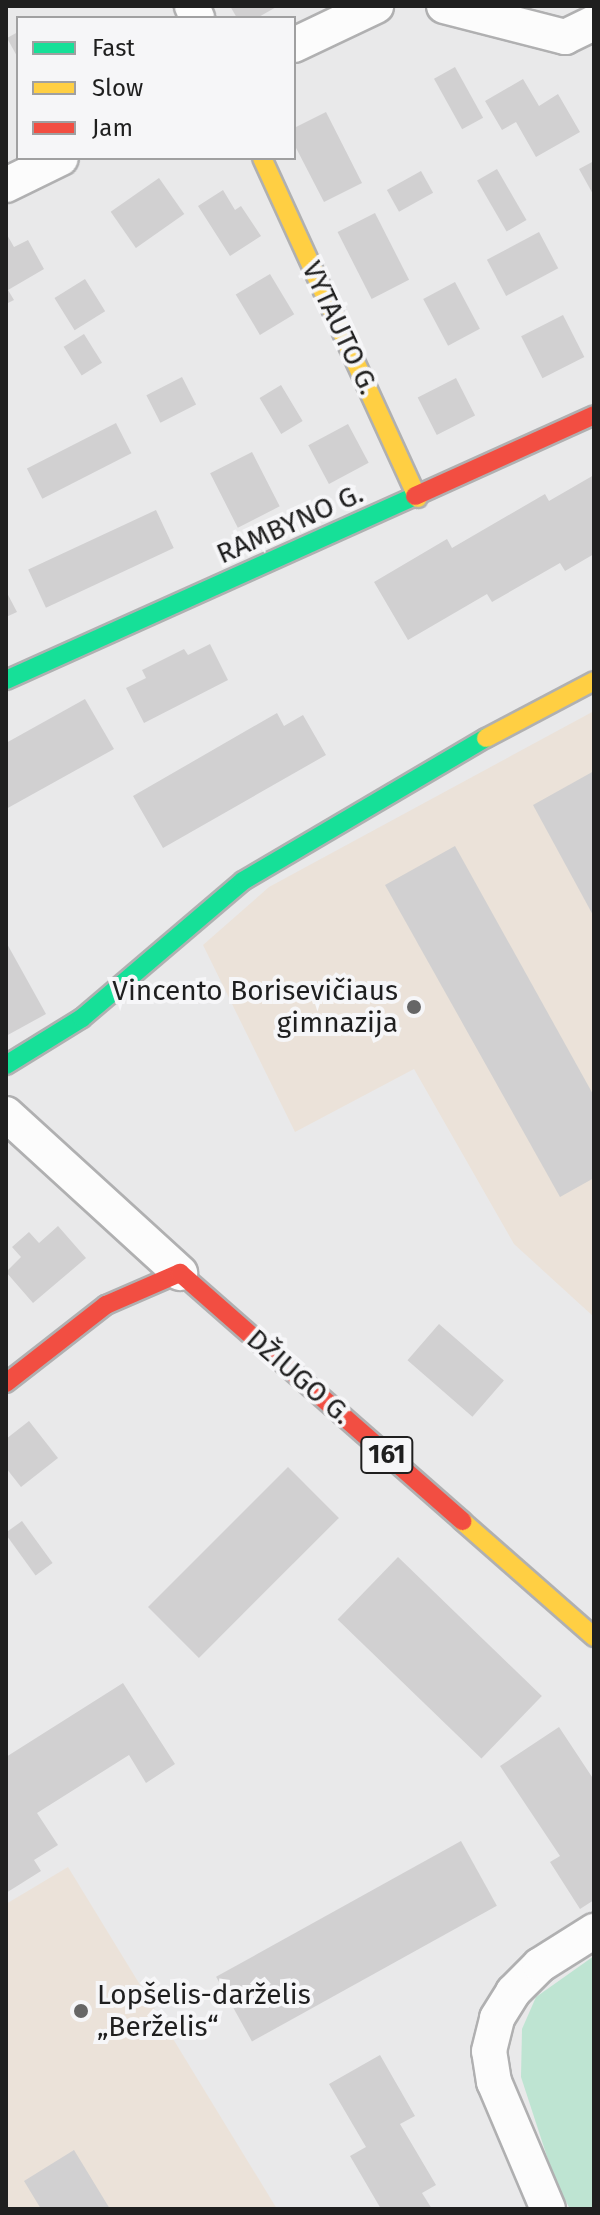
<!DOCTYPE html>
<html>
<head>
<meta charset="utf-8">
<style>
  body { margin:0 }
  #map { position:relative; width:600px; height:2215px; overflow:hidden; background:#e9e9ea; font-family:"Fira Sans",sans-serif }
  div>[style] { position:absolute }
  .education>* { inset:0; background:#ebe2d9 }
  .green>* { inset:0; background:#bee4d2 }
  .building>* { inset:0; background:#d1d0d1; transform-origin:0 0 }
  .roads { filter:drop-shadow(2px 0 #b0b0b1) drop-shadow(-2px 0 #b0b0b1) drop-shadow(0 2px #b0b0b1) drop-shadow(0 -2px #b0b0b1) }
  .street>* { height:34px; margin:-17px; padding:0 17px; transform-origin:17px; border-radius:17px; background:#fcfcfc }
  .fast>* { height:18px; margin:-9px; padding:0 9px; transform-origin:9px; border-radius:9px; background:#16e098 }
  .slow>* { height:18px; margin:-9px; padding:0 9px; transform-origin:9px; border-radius:9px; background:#ffcf43 }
  .jam>* { height:18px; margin:-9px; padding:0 9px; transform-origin:9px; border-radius:9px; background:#f24e42 }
  .dots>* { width:22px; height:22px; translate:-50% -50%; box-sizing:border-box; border:4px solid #f6f6f8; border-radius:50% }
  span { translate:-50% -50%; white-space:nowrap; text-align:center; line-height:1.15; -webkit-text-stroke:8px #f6f6f8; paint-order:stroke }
  .shield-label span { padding:2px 6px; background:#f6f6f8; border:2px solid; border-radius:6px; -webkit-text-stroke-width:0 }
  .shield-label { font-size:26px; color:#1f1f1f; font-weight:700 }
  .street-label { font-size:28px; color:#1f1f1f }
  .poi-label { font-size:28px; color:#1f1f1f }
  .right { translate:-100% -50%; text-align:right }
  .left { translate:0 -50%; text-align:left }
  .frame { position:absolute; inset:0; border:8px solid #1f1f1f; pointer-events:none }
  .legend { position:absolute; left:16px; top:16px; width:280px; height:144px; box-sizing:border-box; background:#f6f6f8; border:2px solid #a0a0a1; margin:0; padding:10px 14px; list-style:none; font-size:24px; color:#1f1f1f }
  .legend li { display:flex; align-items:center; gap:16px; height:40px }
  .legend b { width:40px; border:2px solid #a0a0a1 }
</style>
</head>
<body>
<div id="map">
  <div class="education">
    <div style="clip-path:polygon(594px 711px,594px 1317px,514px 1244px,414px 1069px,295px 1132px,203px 945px,269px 887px)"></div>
    <div style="clip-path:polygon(68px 1867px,277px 2209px,6px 2209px,6px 1904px)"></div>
  </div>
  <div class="green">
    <div style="clip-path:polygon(594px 1956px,594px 2209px,570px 2209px,555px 2181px,521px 2077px,522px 2029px,536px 1997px)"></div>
  </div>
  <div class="building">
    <div style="clip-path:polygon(230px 6px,278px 6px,257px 18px,237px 18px)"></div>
    <div style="clip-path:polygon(18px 32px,18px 58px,7px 38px)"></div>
    <div style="left:455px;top:67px;width:58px;height:24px;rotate:61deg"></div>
    <div style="clip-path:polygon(523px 79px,539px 106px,558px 94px,580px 132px,536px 157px,516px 122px,502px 130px,485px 101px)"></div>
    <div style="clip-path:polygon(326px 112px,362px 183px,324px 202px,294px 144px,294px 128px)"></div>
    <div style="clip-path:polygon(594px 161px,594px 196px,579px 169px)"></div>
    <div style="left:497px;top:169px;width:59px;height:23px;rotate:60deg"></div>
    <div style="left:421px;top:171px;width:25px;height:39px;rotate:61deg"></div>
    <div style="left:159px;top:178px;width:44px;height:59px;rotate:55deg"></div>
    <div style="clip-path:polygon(223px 190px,235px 210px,241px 206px,261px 236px,230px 256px,198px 206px)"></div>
    <div style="left:375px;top:213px;width:75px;height:42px;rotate:63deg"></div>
    <div style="left:539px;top:232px;width:41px;height:59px;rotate:62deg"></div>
    <div style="clip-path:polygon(6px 233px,14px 247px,28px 240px,44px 269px,8px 290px,14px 300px,6px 304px)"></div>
    <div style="left:270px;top:274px;width:47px;height:40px;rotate:59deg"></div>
    <div style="left:85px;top:279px;width:38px;height:36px;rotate:58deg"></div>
    <div style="left:455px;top:282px;width:53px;height:36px;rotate:62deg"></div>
    <div style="left:563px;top:315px;width:47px;height:47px;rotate:63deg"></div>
    <div style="left:84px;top:334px;width:34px;height:24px;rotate:58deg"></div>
    <div style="left:182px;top:377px;width:31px;height:40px;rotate:63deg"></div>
    <div style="left:456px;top:378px;width:42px;height:43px;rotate:63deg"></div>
    <div style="left:281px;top:385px;width:42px;height:25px;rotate:59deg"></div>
    <div style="left:116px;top:423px;width:34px;height:100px;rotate:63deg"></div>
    <div style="left:348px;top:424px;width:44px;height:45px;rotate:62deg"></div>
    <div style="left:252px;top:452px;width:61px;height:47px;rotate:63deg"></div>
    <div style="clip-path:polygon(594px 475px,594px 554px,565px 571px,560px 563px,492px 602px,487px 594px,408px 640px,374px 582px,447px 539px,452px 548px,545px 494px,549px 501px)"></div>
    <div style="left:156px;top:510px;width:42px;height:141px;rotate:65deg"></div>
    <div style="clip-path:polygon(6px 591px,17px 612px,6px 617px)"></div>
    <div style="clip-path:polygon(210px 644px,228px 680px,144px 723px,126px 688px,146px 678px,142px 670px,184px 649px,188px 655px)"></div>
    <div style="clip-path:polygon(85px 699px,114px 749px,6px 809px,6px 743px)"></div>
    <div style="clip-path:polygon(277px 713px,284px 726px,303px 715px,326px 755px,163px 848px,133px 796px)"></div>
    <div style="clip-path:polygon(594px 771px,594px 917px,533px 805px)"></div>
    <div style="clip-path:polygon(455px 846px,594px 1096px,594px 1178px,560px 1197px,385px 885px)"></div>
    <div style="clip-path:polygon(6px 942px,46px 1014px,6px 1036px)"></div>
    <div style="clip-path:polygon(58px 1226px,86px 1258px,33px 1303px,6px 1272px,21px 1257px,12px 1247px,29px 1232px,39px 1243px)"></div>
    <div style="left:439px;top:1324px;width:86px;height:48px;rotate:41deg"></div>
    <div style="clip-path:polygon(29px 1421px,58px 1458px,21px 1487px,6px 1468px,6px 1439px)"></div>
    <div style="left:288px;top:1467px;width:72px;height:198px;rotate:45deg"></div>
    <div style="left:22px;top:1521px;width:52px;height:21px;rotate:54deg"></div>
    <div style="left:398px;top:1557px;width:200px;height:87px;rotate:44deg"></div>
    <div style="clip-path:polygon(123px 1683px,175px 1764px,146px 1783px,129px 1755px,37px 1813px,58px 1845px,34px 1860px,41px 1871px,6px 1893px,6px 1757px)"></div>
    <div style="clip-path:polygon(559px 1727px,594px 1780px,594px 1900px,580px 1909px,550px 1862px,560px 1856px,500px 1766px)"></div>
    <div style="left:461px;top:1841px;width:74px;height:280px;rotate:61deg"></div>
    <div style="clip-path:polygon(380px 2055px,415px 2116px,400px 2124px,436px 2185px,422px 2193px,432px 2209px,381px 2209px,350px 2156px,366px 2147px,329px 2084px)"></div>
    <div style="clip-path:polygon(74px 2150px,110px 2209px,41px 2209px,24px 2181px)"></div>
  </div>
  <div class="roads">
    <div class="street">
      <div style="left:192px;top:6px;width:13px;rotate:67deg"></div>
      <div style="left:444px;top:6px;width:125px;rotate:14.4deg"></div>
      <div style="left:565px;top:37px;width:32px;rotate:-26deg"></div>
      <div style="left:294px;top:45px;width:91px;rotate:-25.4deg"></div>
      <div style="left:6px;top:185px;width:61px;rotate:-26.1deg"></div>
      <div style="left:6px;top:1114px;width:236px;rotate:42.4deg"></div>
      <div style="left:548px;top:2209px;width:138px;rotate:-113deg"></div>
      <div style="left:494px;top:2082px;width:31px;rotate:-99deg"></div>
      <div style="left:489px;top:2051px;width:34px;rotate:-76deg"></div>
      <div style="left:497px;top:2018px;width:31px;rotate:-58deg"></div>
      <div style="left:513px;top:1992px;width:38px;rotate:-45deg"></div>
      <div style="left:540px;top:1965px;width:64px;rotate:-32.2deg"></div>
    </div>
    <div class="fast">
      <div style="left:6px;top:680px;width:448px;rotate:-24.2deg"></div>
      <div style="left:6px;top:1065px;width:89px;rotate:-31.7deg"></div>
      <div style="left:82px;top:1018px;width:211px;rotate:-40.4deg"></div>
      <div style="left:243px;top:881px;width:282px;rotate:-30.5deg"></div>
    </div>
    <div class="slow">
      <div style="left:262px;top:158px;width:374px;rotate:65.4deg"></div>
      <div style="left:486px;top:738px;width:122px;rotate:-27.8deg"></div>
      <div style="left:462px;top:1521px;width:176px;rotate:41.3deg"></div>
    </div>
    <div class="jam">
      <div style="left:415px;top:496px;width:196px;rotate:-24.3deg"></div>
      <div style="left:6px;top:1383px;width:127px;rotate:-38deg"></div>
      <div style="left:106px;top:1305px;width:81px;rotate:-23.4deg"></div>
      <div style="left:180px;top:1273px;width:376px;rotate:41.3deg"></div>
    </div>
  </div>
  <div class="dots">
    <div style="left:414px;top:1007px;background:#666"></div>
    <div style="left:81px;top:2011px;background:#666"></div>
  </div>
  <div class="shield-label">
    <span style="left:387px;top:1455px">161</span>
  </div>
  <div class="street-label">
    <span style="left:340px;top:328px;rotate:65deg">VYTAUTO G.</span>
    <span style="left:290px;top:524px;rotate:-24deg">RAMBYNO G.</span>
    <span style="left:299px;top:1377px;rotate:41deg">DŽIUGO G.</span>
  </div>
  <div class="poi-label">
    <span class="right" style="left:398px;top:1007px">Vincento Borisevičiaus<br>gimnazija</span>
    <span class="left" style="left:97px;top:2011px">Lopšelis-darželis<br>„Berželis“</span>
  </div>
  <div class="frame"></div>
  <ul class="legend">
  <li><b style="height:10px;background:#16e098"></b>Fast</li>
  <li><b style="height:10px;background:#ffcf43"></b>Slow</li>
  <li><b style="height:10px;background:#f24e42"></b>Jam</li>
  </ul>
</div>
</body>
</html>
